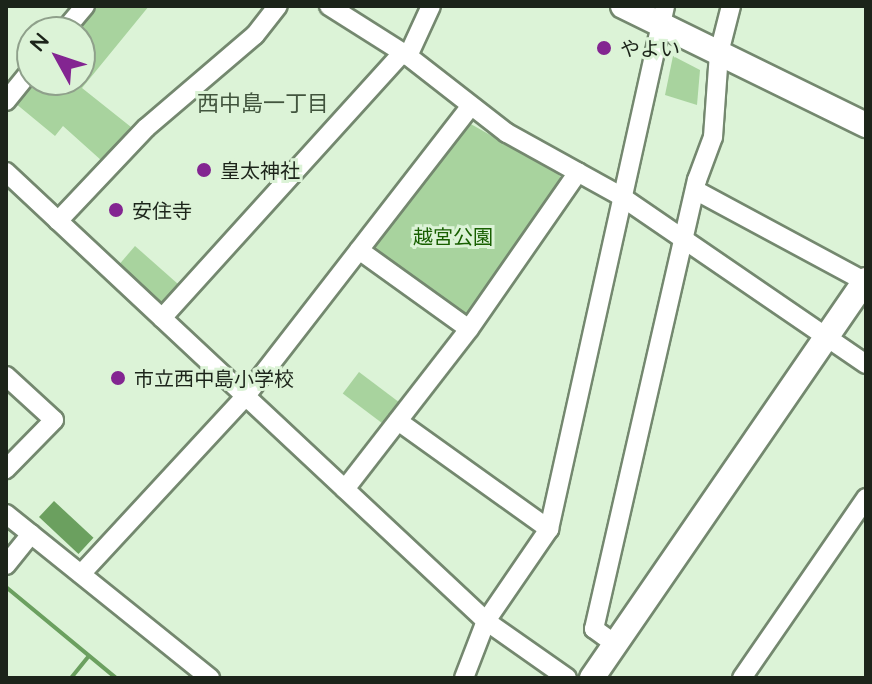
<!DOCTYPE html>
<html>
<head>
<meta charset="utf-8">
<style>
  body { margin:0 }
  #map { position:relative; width:872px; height:684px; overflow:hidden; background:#dcf3d7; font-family:Quicksand,"Noto Sans JP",sans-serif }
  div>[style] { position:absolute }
  .green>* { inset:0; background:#a8d39e; transform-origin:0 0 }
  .water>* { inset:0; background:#6ba05f; transform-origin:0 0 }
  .stream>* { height:4px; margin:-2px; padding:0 2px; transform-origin:2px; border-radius:2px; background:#6ba05f }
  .roads { filter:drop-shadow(2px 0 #74886f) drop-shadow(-2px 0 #74886f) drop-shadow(0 2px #74886f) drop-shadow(0 -2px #74886f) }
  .street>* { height:18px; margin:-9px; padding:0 9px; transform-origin:9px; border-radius:9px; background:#fff }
  .secondary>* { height:24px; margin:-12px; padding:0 12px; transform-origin:12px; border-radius:12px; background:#fff }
  .dots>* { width:22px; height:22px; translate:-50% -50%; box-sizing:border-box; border:4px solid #dcf3d7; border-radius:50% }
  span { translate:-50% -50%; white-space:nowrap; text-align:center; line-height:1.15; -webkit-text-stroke:6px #dcf3d7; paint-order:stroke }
  .poi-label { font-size:20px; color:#1c241a }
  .left { translate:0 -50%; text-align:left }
  .park-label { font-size:20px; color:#185f00 }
  .neighbourhood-label { font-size:22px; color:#42553e }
  .frame { position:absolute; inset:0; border:8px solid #1c241a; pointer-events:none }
  .north { position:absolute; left:16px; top:16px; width:80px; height:80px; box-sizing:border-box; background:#dcf3d7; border:2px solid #8fa08b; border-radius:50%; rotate:310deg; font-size:22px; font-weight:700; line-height:32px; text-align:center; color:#1c241a }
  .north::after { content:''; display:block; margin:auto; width:28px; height:36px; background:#832591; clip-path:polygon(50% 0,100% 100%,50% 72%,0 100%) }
</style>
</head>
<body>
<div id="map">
  <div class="green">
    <div style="clip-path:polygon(94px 6px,149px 6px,82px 88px,131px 127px,102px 161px,63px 126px,55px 136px,15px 103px,34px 80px,80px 80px,80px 32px,73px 32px)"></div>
    <div style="clip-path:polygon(673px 56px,700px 70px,697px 105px,665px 95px)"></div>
    <div style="clip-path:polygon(469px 123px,559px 174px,562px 182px,468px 318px,372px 255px,371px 246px)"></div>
    <div style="clip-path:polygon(135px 246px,178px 284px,163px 302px,155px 302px,117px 267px)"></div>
    <div style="left:359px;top:372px;width:54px;height:27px;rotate:37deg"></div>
  </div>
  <div class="water">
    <div style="left:54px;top:501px;width:54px;height:22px;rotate:43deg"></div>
  </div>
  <div class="stream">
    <div style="left:6px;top:587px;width:143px;rotate:39.6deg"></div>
    <div style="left:71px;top:678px;width:28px;rotate:-51deg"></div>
  </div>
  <div class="roads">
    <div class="street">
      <div style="left:329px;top:6px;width:93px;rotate:32.3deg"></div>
      <div style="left:408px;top:56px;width:125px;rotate:37.9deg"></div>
      <div style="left:507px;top:133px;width:128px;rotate:29deg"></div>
      <div style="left:619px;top:195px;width:299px;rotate:34.4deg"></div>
      <div style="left:63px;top:32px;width:34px;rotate:-50deg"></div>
      <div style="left:408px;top:56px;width:55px;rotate:-65.3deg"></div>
      <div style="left:6px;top:101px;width:41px;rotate:-50.9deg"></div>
      <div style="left:6px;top:172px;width:657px;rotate:43.09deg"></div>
      <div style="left:486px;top:621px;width:99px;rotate:35.1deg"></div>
      <div style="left:695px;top:190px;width:194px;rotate:28.3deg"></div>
      <div style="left:58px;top:221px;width:128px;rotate:-46.6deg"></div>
      <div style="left:146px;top:128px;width:143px;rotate:-40.5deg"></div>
      <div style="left:255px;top:35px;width:37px;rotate:-52deg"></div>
      <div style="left:359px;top:250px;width:135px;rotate:35.7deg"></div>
      <div style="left:162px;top:318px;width:358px;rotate:-47.8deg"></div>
      <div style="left:6px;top:376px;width:65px;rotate:42.5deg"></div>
      <div style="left:54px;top:420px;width:69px;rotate:134.4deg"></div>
      <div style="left:398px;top:421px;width:186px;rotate:35.6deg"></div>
      <div style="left:345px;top:489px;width:202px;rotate:-52.2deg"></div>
      <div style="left:469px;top:329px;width:191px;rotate:-55.2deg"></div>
      <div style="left:6px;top:514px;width:262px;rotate:38.8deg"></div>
      <div style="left:6px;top:565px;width:40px;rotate:-51deg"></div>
      <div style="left:81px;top:574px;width:241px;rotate:-47.2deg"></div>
      <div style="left:245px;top:397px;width:368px;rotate:-52.2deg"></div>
      <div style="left:615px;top:644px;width:26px;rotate:-144deg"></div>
      <div style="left:594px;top:629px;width:461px;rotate:-77.1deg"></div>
      <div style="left:697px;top:180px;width:46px;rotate:-69.6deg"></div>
      <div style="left:713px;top:137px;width:84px;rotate:-85.9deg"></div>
      <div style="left:719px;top:53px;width:49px;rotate:-75.7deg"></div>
      <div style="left:464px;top:678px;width:61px;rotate:-68.9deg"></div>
      <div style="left:486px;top:621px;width:112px;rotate:-55.6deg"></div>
      <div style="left:549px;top:529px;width:536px;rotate:-77.49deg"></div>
      <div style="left:742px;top:678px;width:219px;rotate:-55.4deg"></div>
    </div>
    <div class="secondary">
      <div style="left:623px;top:6px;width:271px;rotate:26.1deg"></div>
      <div style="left:592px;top:678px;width:483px;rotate:-55.5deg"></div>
    </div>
  </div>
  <div class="dots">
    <div style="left:604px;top:48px;background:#832591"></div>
    <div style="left:204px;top:170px;background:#832591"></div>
    <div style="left:116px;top:210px;background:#832591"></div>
    <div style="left:118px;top:378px;background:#832591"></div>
  </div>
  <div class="poi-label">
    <span class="left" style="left:620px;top:48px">やよい</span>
    <span class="left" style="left:220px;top:170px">皇太神社</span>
    <span class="left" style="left:132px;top:210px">安住寺</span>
    <span class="left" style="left:134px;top:378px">市立西中島小学校</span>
  </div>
  <div class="park-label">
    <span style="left:453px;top:236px">越宮公園</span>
  </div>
  <div class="neighbourhood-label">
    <span style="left:263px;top:104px">西中島一丁目</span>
  </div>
  <div class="frame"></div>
  <div class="north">N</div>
</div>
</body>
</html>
